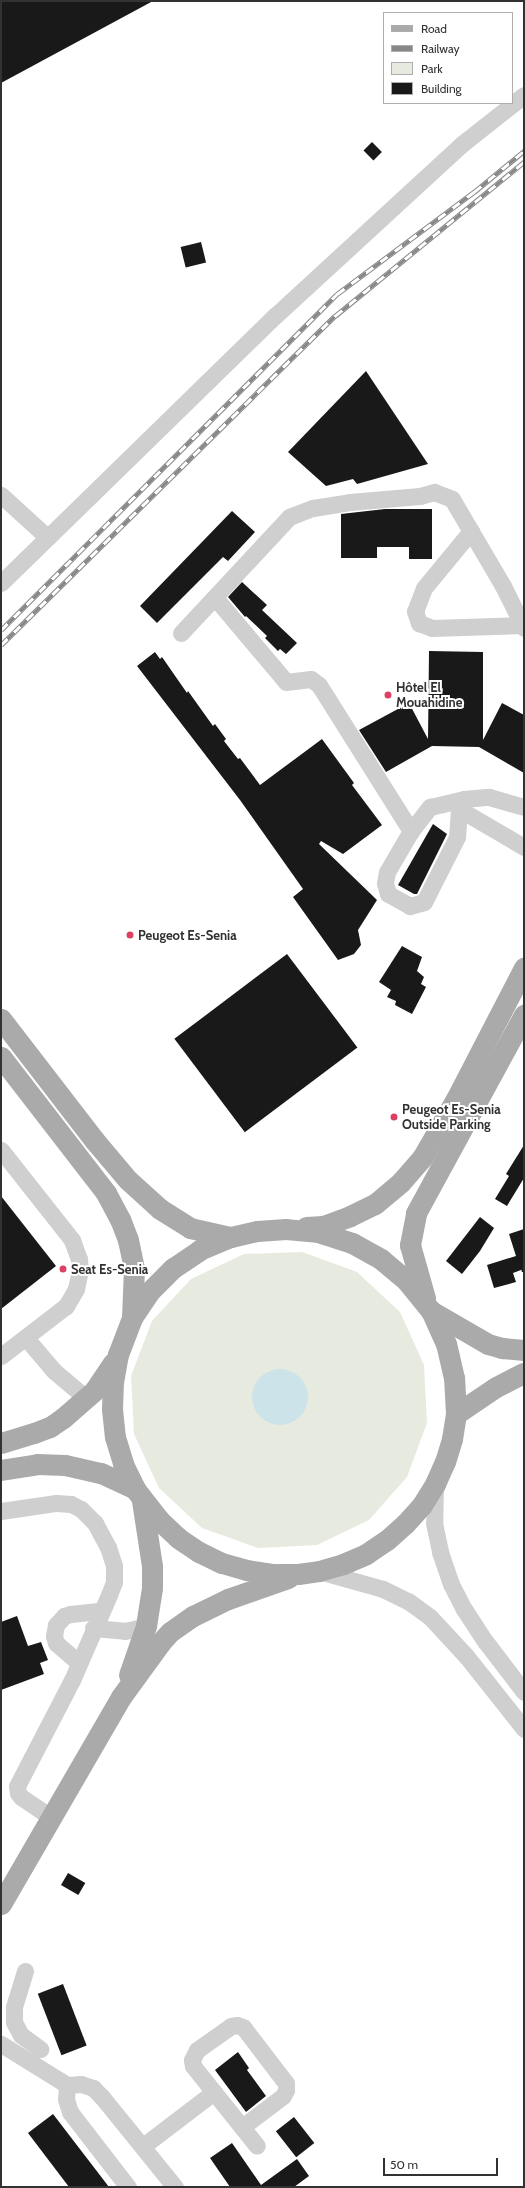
<!DOCTYPE html>
<html>
<head>
<meta charset="utf-8">
<style>
  body { margin:0 }
  #map { position:relative; width:525px; height:2188px; overflow:hidden; background:#fff; font-family:Cabin,sans-serif }
  div>[style] { position:absolute }
  .green>* { inset:0; background:#e7eade }
  .water>* { inset:0; background:#cce3ea }
  .round { border-radius:50% }
  .building>* { inset:0; background:#191919; transform-origin:0 0 }
  .minor>* { height:17px; margin:-8.5px; padding:0 8.5px; transform-origin:8.5px; border-radius:8.5px; background:#cfcfcf }
  .major>* { height:21px; margin:-10.5px; padding:0 10.5px; transform-origin:10.5px; border-radius:10.5px; background:#aaa }
  .rail>* { height:4.5px; margin-top:-2.25px; transform-origin:0; background:repeating-linear-gradient(90deg,#fff 0 9px,#878787 0 18px); box-sizing:border-box; border-block:1px solid #878787 }
  .dots>* { width:11px; height:11px; translate:-50% -50%; box-sizing:border-box; border:2px solid #fff; border-radius:50% }
  span { translate:-50% -50%; white-space:nowrap; text-align:center; line-height:1.15; -webkit-text-stroke:4px #fff; paint-order:stroke }
  .poi-label { font-size:13px; color:#323232; font-weight:700 }
  .left { translate:0 -50%; text-align:left }
  .frame { position:absolute; inset:0; border:2px solid #323232; pointer-events:none }
  .legend { position:absolute; left:383px; top:12px; width:130px; height:92px; box-sizing:border-box; background:#fff; border:1px solid #adadad; margin:0; padding:5px 7px; list-style:none; font-size:12px; color:#323232 }
  .legend li { display:flex; align-items:center; gap:8px; height:20px }
  .legend b { width:20px; border:1px solid #adadad }
  .scale { position:absolute; left:383px; top:2158px; width:115px; height:18px; box-sizing:border-box; border:2px solid #323232; border-top:0; padding-left:5px; font-size:12px; line-height:14px; white-space:nowrap; color:#323232; -webkit-text-stroke:3px #fff; paint-order:stroke }
</style>
</head>
<body>
<div id="map">
  <div class="green">
    <div style="clip-path:polygon(evenodd,302px 1252px,357px 1272px,400px 1312px,424px 1365px,427px 1423px,407px 1477px,369px 1520px,317px 1545px,258px 1548px,202px 1528px,159px 1488px,134px 1434px,131px 1376px,152px 1321px,191px 1279px,244px 1254px,302px 1252px,297px 1375px,305px 1385px,307px 1397px,305px 1409px,297px 1419px,297px 1375px)"></div>
  </div>
  <div class="water">
    <div class="round" style="left:252px;top:1369px;width:56px;height:56px"></div>
  </div>
  <div class="building">
    <div style="clip-path:polygon(1px 1px,153px 1px,1px 83px)"></div>
    <div style="left:372px;top:142px;width:14px;height:12px;rotate:45deg"></div>
    <div style="left:201px;top:242px;width:21px;height:21px;rotate:76deg"></div>
    <div style="clip-path:polygon(366px 371px,428px 464px,357px 484px,353px 479px,326px 486px,288px 452px)"></div>
    <div style="clip-path:polygon(385px 509px,432px 509px,432px 559px,409px 559px,409px 547px,377px 547px,377px 558px,341px 558px,341px 514px)"></div>
    <div style="clip-path:polygon(232px 511px,255px 532px,228px 561px,223px 557px,157px 623px,140px 606px)"></div>
    <div style="clip-path:polygon(242px 582px,267px 605px,262px 610px,297px 643px,286px 654px,280px 649px,278px 651px,265px 638px,267px 636px,246px 616px,245px 617px,228px 597px)"></div>
    <div style="clip-path:polygon(429px 651px,483px 652px,483px 740px,502px 703px,524px 715px,524px 773px,479px 747px,432px 746px,386px 772px,359px 730px,409px 703px,428px 739px)"></div>
    <div style="clip-path:polygon(155px 652px,160px 659px,162px 657px,187px 693px,188px 691px,213px 726px,215px 724px,226px 739px,224px 741px,238px 759px,240px 758px,260px 785px,322px 739px,354px 783px,352px 785px,382px 825px,343px 854px,321px 841px,319px 844px,377px 900px,358px 930px,361px 945px,354px 954px,338px 960px,293px 897px,303px 889px,240px 800px,137px 666px)"></div>
    <div style="clip-path:polygon(433px 824px,447px 834px,417px 894px,414px 894px,398px 885px)"></div>
    <div style="clip-path:polygon(402px 946px,422px 957px,417px 971px,424px 977px,421px 984px,426px 987px,412px 1014px,395px 1005px,396px 1001px,387px 997px,391px 990px,379px 982px)"></div>
    <div style="left:287px;top:954px;width:117px;height:141px;rotate:53deg"></div>
    <div style="clip-path:polygon(524px 1145px,524px 1178px,507px 1206px,495px 1199px,509px 1176px,506px 1174px)"></div>
    <div style="clip-path:polygon(1px 1196px,56px 1266px,1px 1309px)"></div>
    <div style="clip-path:polygon(480px 1217px,494px 1228px,480px 1251px,462px 1274px,446px 1261px)"></div>
    <div style="clip-path:polygon(524px 1229px,524px 1272px,522px 1272px,521px 1269px,521px 1270px,513px 1273px,516px 1282px,494px 1288px,487px 1265px,516px 1256px,509px 1234px)"></div>
    <div style="clip-path:polygon(17px 1616px,28px 1646px,41px 1642px,48px 1660px,40px 1663px,44px 1674px,1px 1690px,1px 1622px)"></div>
    <div style="left:68px;top:1873px;width:20px;height:14px;rotate:30deg"></div>
    <div style="left:63px;top:1984px;width:66px;height:27px;rotate:69deg"></div>
    <div style="clip-path:polygon(238px 2052px,249px 2068px,247px 2070px,266px 2096px,246px 2112px,215px 2070px)"></div>
    <div style="clip-path:polygon(53px 2114px,109px 2187px,69px 2187px,28px 2133px)"></div>
    <div style="left:294px;top:2117px;width:33px;height:23px;rotate:52deg"></div>
    <div style="clip-path:polygon(232px 2143px,261px 2185px,297px 2159px,309px 2176px,294px 2187px,230px 2187px,210px 2158px)"></div>
  </div>
  <div class="minor">
    <div style="left:1px;top:495px;width:62px;rotate:42.4deg"></div>
    <div style="left:471px;top:531px;width:74px;rotate:129.5deg"></div>
    <div style="left:424px;top:588px;width:25px;rotate:111deg"></div>
    <div style="left:415px;top:611px;width:13px;rotate:72deg"></div>
    <div style="left:419px;top:623px;width:14px;rotate:21deg"></div>
    <div style="left:432px;top:628px;width:90px;rotate:-1.9deg"></div>
    <div style="left:1px;top:583px;width:384px;rotate:-44.3deg"></div>
    <div style="left:276px;top:315px;width:253px;rotate:-42.6deg"></div>
    <div style="left:462px;top:144px;width:79px;rotate:-38.3deg"></div>
    <div style="left:217px;top:600px;width:107px;rotate:49.9deg"></div>
    <div style="left:286px;top:682px;width:25px;rotate:-7deg"></div>
    <div style="left:311px;top:679px;width:10px;rotate:37deg"></div>
    <div style="left:319px;top:685px;width:173px;rotate:57.8deg"></div>
    <div style="left:181px;top:633px;width:158px;rotate:-47deg"></div>
    <div style="left:289px;top:517px;width:26px;rotate:-21deg"></div>
    <div style="left:313px;top:508px;width:37px;rotate:-9deg"></div>
    <div style="left:350px;top:502px;width:70px;rotate:-4.9deg"></div>
    <div style="left:420px;top:496px;width:15px;rotate:-16deg"></div>
    <div style="left:434px;top:492px;width:19px;rotate:21deg"></div>
    <div style="left:452px;top:499px;width:101px;rotate:59.6deg"></div>
    <div style="left:503px;top:586px;width:47px;rotate:63.4deg"></div>
    <div style="left:464px;top:799px;width:11px;rotate:117deg"></div>
    <div style="left:459px;top:809px;width:28px;rotate:94deg"></div>
    <div style="left:457px;top:837px;width:73px;rotate:116.9deg"></div>
    <div style="left:424px;top:902px;width:15px;rotate:164deg"></div>
    <div style="left:410px;top:906px;width:25px;rotate:-151deg"></div>
    <div style="left:388px;top:894px;width:11px;rotate:-105deg"></div>
    <div style="left:385px;top:883px;width:11px;rotate:-80deg"></div>
    <div style="left:387px;top:872px;width:48px;rotate:-59.7deg"></div>
    <div style="left:411px;top:831px;width:31px;rotate:-52deg"></div>
    <div style="left:430px;top:807px;width:35px;rotate:-13deg"></div>
    <div style="left:464px;top:799px;width:25px;rotate:-5deg"></div>
    <div style="left:489px;top:797px;width:36px;rotate:16deg"></div>
    <div style="left:459px;top:809px;width:75px;rotate:30.3deg"></div>
    <div style="left:1px;top:1150px;width:115px;rotate:51.7deg"></div>
    <div style="left:72px;top:1240px;width:20px;rotate:70deg"></div>
    <div style="left:79px;top:1259px;width:11px;rotate:85deg"></div>
    <div style="left:80px;top:1270px;width:19px;rotate:102deg"></div>
    <div style="left:76px;top:1289px;width:20px;rotate:120deg"></div>
    <div style="left:66px;top:1306px;width:82px;rotate:142.4deg"></div>
    <div style="left:26px;top:1338px;width:43px;rotate:49.7deg"></div>
    <div style="left:54px;top:1371px;width:42px;rotate:40.2deg"></div>
    <div style="left:435px;top:1484px;width:39px;rotate:91deg"></div>
    <div style="left:434px;top:1523px;width:30px;rotate:78deg"></div>
    <div style="left:440px;top:1552px;width:34px;rotate:71deg"></div>
    <div style="left:451px;top:1584px;width:28px;rotate:63deg"></div>
    <div style="left:464px;top:1609px;width:38px;rotate:57deg"></div>
    <div style="left:485px;top:1641px;width:64px;rotate:52.6deg"></div>
    <div style="left:1px;top:1511px;width:56px;rotate:-8.3deg"></div>
    <div style="left:56px;top:1503px;width:15px;rotate:4deg"></div>
    <div style="left:71px;top:1504px;width:11px;rotate:27deg"></div>
    <div style="left:81px;top:1509px;width:20px;rotate:45deg"></div>
    <div style="left:95px;top:1523px;width:27px;rotate:62deg"></div>
    <div style="left:108px;top:1547px;width:20px;rotate:72deg"></div>
    <div style="left:114px;top:1566px;width:16px;rotate:90deg"></div>
    <div style="left:114px;top:1582px;width:14px;rotate:111deg"></div>
    <div style="left:109px;top:1595px;width:93px;rotate:113.5deg"></div>
    <div style="left:72px;top:1680px;width:119px;rotate:117.4deg"></div>
    <div style="left:17px;top:1786px;width:7px;rotate:82deg"></div>
    <div style="left:18px;top:1793px;width:5px;rotate:53deg"></div>
    <div style="left:21px;top:1797px;width:36px;rotate:34deg"></div>
    <div style="left:319px;top:1571px;width:66px;rotate:15.7deg"></div>
    <div style="left:383px;top:1589px;width:28px;rotate:26deg"></div>
    <div style="left:408px;top:1601px;width:27px;rotate:36deg"></div>
    <div style="left:430px;top:1617px;width:54px;rotate:47.2deg"></div>
    <div style="left:467px;top:1657px;width:92px;rotate:51.6deg"></div>
    <div style="left:93px;top:1628px;width:32px;rotate:5deg"></div>
    <div style="left:125px;top:1631px;width:22px;rotate:-13deg"></div>
    <div style="left:79px;top:1663px;width:30px;rotate:-139deg"></div>
    <div style="left:56px;top:1643px;width:7px;rotate:-106deg"></div>
    <div style="left:54px;top:1636px;width:11px;rotate:-80deg"></div>
    <div style="left:56px;top:1625px;width:12px;rotate:-48deg"></div>
    <div style="left:64px;top:1616px;width:6px;rotate:-18deg"></div>
    <div style="left:70px;top:1614px;width:31px;rotate:-6deg"></div>
    <div style="left:25px;top:1971px;width:38px;rotate:107deg"></div>
    <div style="left:14px;top:2007px;width:15px;rotate:90deg"></div>
    <div style="left:14px;top:2022px;width:15px;rotate:62deg"></div>
    <div style="left:21px;top:2035px;width:24px;rotate:36deg"></div>
    <div style="left:1px;top:2044px;width:78px;rotate:31.8deg"></div>
    <div style="left:67px;top:2085px;width:14px;rotate:-4deg"></div>
    <div style="left:81px;top:2084px;width:13px;rotate:18deg"></div>
    <div style="left:93px;top:2088px;width:13px;rotate:45deg"></div>
    <div style="left:102px;top:2097px;width:116px;rotate:51deg"></div>
    <div style="left:67px;top:2085px;width:14px;rotate:94deg"></div>
    <div style="left:66px;top:2099px;width:14px;rotate:73deg"></div>
    <div style="left:70px;top:2112px;width:95px;rotate:52.3deg"></div>
    <div style="left:242px;top:2127px;width:51px;rotate:-37.1deg"></div>
    <div style="left:283px;top:2096px;width:7px;rotate:-63deg"></div>
    <div style="left:286px;top:2090px;width:7px;rotate:-90deg"></div>
    <div style="left:286px;top:2083px;width:6px;rotate:-129deg"></div>
    <div style="left:282px;top:2078px;width:64px;rotate:-127.4deg"></div>
    <div style="left:243px;top:2027px;width:6px;rotate:-162deg"></div>
    <div style="left:237px;top:2025px;width:6px;rotate:171deg"></div>
    <div style="left:231px;top:2026px;width:42px;rotate:144.8deg"></div>
    <div style="left:197px;top:2050px;width:11px;rotate:117deg"></div>
    <div style="left:192px;top:2060px;width:6px;rotate:81deg"></div>
    <div style="left:193px;top:2066px;width:102px;rotate:51.3deg"></div>
    <div style="left:143px;top:2146px;width:89px;rotate:-37.3deg"></div>
  </div>
  <div class="major">
    <div style="left:1px;top:1019px;width:154px;rotate:52.4deg"></div>
    <div style="left:95px;top:1141px;width:51px;rotate:49.8deg"></div>
    <div style="left:128px;top:1180px;width:43px;rotate:42.2deg"></div>
    <div style="left:160px;top:1209px;width:36px;rotate:32deg"></div>
    <div style="left:190px;top:1228px;width:41px;rotate:12.7deg"></div>
    <div style="left:1px;top:1057px;width:172px;rotate:52.3deg"></div>
    <div style="left:106px;top:1193px;width:30px;rotate:62deg"></div>
    <div style="left:120px;top:1219px;width:22px;rotate:69deg"></div>
    <div style="left:128px;top:1240px;width:29px;rotate:78deg"></div>
    <div style="left:134px;top:1268px;width:50px;rotate:92.3deg"></div>
    <div style="left:306px;top:1227px;width:17px;rotate:-3deg"></div>
    <div style="left:323px;top:1226px;width:29px;rotate:-20deg"></div>
    <div style="left:350px;top:1216px;width:28px;rotate:-26deg"></div>
    <div style="left:375px;top:1204px;width:34px;rotate:-40deg"></div>
    <div style="left:401px;top:1182px;width:32px;rotate:-49deg"></div>
    <div style="left:422px;top:1158px;width:68px;rotate:-60deg"></div>
    <div style="left:456px;top:1099px;width:148px;rotate:-62.6deg"></div>
    <div style="left:425px;top:1298px;width:55px;rotate:-105.8deg"></div>
    <div style="left:410px;top:1245px;width:33px;rotate:-79deg"></div>
    <div style="left:416px;top:1213px;width:226px;rotate:-61.4deg"></div>
    <div style="left:431px;top:1311px;width:66px;rotate:30.1deg"></div>
    <div style="left:488px;top:1344px;width:15px;rotate:16deg"></div>
    <div style="left:502px;top:1348px;width:22px;rotate:5deg"></div>
    <div style="left:456px;top:1414px;width:36px;rotate:-93deg"></div>
    <div style="left:454px;top:1378px;width:35px;rotate:-103deg"></div>
    <div style="left:446px;top:1344px;width:36px;rotate:-114deg"></div>
    <div style="left:431px;top:1311px;width:38px;rotate:-129deg"></div>
    <div style="left:407px;top:1281px;width:34px;rotate:-140deg"></div>
    <div style="left:381px;top:1259px;width:33px;rotate:-151deg"></div>
    <div style="left:352px;top:1243px;width:35px;rotate:-162deg"></div>
    <div style="left:319px;top:1232px;width:33px;rotate:-175deg"></div>
    <div style="left:286px;top:1229px;width:29px;rotate:176deg"></div>
    <div style="left:257px;top:1231px;width:28px;rotate:167deg"></div>
    <div style="left:230px;top:1237px;width:33px;rotate:157deg"></div>
    <div style="left:200px;top:1250px;width:32px;rotate:146deg"></div>
    <div style="left:173px;top:1268px;width:33px;rotate:135deg"></div>
    <div style="left:150px;top:1291px;width:32px;rotate:124deg"></div>
    <div style="left:132px;top:1318px;width:39px;rotate:111deg"></div>
    <div style="left:118px;top:1354px;width:27px;rotate:100deg"></div>
    <div style="left:113px;top:1381px;width:28px;rotate:92deg"></div>
    <div style="left:112px;top:1409px;width:28px;rotate:84deg"></div>
    <div style="left:115px;top:1437px;width:28px;rotate:73deg"></div>
    <div style="left:123px;top:1464px;width:28px;rotate:64deg"></div>
    <div style="left:135px;top:1489px;width:39px;rotate:52deg"></div>
    <div style="left:159px;top:1520px;width:26px;rotate:43deg"></div>
    <div style="left:178px;top:1538px;width:25px;rotate:34deg"></div>
    <div style="left:199px;top:1552px;width:25px;rotate:26deg"></div>
    <div style="left:222px;top:1563px;width:26px;rotate:16deg"></div>
    <div style="left:247px;top:1570px;width:25px;rotate:9deg"></div>
    <div style="left:272px;top:1574px;width:26px"></div>
    <div style="left:298px;top:1574px;width:21px;rotate:-8deg"></div>
    <div style="left:319px;top:1571px;width:25px;rotate:-16deg"></div>
    <div style="left:343px;top:1564px;width:25px;rotate:-23deg"></div>
    <div style="left:366px;top:1554px;width:25px;rotate:-34deg"></div>
    <div style="left:387px;top:1540px;width:24px;rotate:-42deg"></div>
    <div style="left:405px;top:1524px;width:25px;rotate:-48deg"></div>
    <div style="left:422px;top:1505px;width:25px;rotate:-58deg"></div>
    <div style="left:435px;top:1484px;width:24px;rotate:-66deg"></div>
    <div style="left:445px;top:1462px;width:24px;rotate:-73deg"></div>
    <div style="left:452px;top:1439px;width:25px;rotate:-81deg"></div>
    <div style="left:456px;top:1414px;width:48px;rotate:-34deg"></div>
    <div style="left:496px;top:1387px;width:31px;rotate:-27deg"></div>
    <div style="left:1px;top:1443px;width:34px;rotate:-17deg"></div>
    <div style="left:34px;top:1433px;width:17px;rotate:-21deg"></div>
    <div style="left:50px;top:1427px;width:16px;rotate:-35deg"></div>
    <div style="left:63px;top:1418px;width:41px;rotate:-41.1deg"></div>
    <div style="left:94px;top:1391px;width:34px;rotate:-56deg"></div>
    <div style="left:1px;top:1470px;width:36px;rotate:-9deg"></div>
    <div style="left:37px;top:1464px;width:28px;rotate:2deg"></div>
    <div style="left:65px;top:1465px;width:37px;rotate:13deg"></div>
    <div style="left:101px;top:1473px;width:38px;rotate:25deg"></div>
    <div style="left:129px;top:1675px;width:52px;rotate:-70.9deg"></div>
    <div style="left:146px;top:1626px;width:39px;rotate:-81deg"></div>
    <div style="left:152px;top:1587px;width:21px;rotate:-90deg"></div>
    <div style="left:152px;top:1566px;width:66px;rotate:-98.7deg"></div>
    <div style="left:1px;top:1904px;width:239px;rotate:-59.9deg"></div>
    <div style="left:121px;top:1697px;width:68px;rotate:-54deg"></div>
    <div style="left:161px;top:1642px;width:13px;rotate:-48deg"></div>
    <div style="left:170px;top:1632px;width:28px;rotate:-35deg"></div>
    <div style="left:193px;top:1616px;width:39px;rotate:-26deg"></div>
    <div style="left:228px;top:1599px;width:64px;rotate:-19.3deg"></div>
  </div>
  <div class="rail">
    <div style="left:1px;top:630px;width:475px;rotate:-45deg"></div>
    <div style="left:337px;top:294px;width:171px;rotate:-36.7deg"></div>
    <div style="left:474px;top:192px;width:65px;rotate:-39.4deg"></div>
    <div style="left:1px;top:645px;width:469px;rotate:-44.6deg"></div>
    <div style="left:335px;top:316px;width:244px;rotate:-39.2deg"></div>
  </div>
  <div class="dots">
    <div style="left:388px;top:695px;background:#dc4163"></div>
    <div style="left:130px;top:935px;background:#dc4163"></div>
    <div style="left:394px;top:1117px;background:#dc4163"></div>
    <div style="left:63px;top:1269px;background:#dc4163"></div>
  </div>
  <div class="poi-label">
    <span class="left" style="left:396px;top:695px">Hôtel El<br>Mouahidine</span>
    <span class="left" style="left:138px;top:935px">Peugeot Es-Senia</span>
    <span class="left" style="left:402px;top:1117px">Peugeot Es-Senia<br>Outside Parking</span>
    <span class="left" style="left:71px;top:1269px">Seat Es-Senia</span>
  </div>
  <div class="frame"></div>
  <ul class="legend">
  <li><b style="height:5px;background:#aaa"></b>Road</li>
  <li><b style="height:5px;background:#878787"></b>Railway</li>
  <li><b style="height:11px;background:#e7eade"></b>Park</li>
  <li><b style="height:11px;background:#191919"></b>Building</li>
  </ul>
  <div class="scale">50 m</div>
</div>
</body>
</html>
